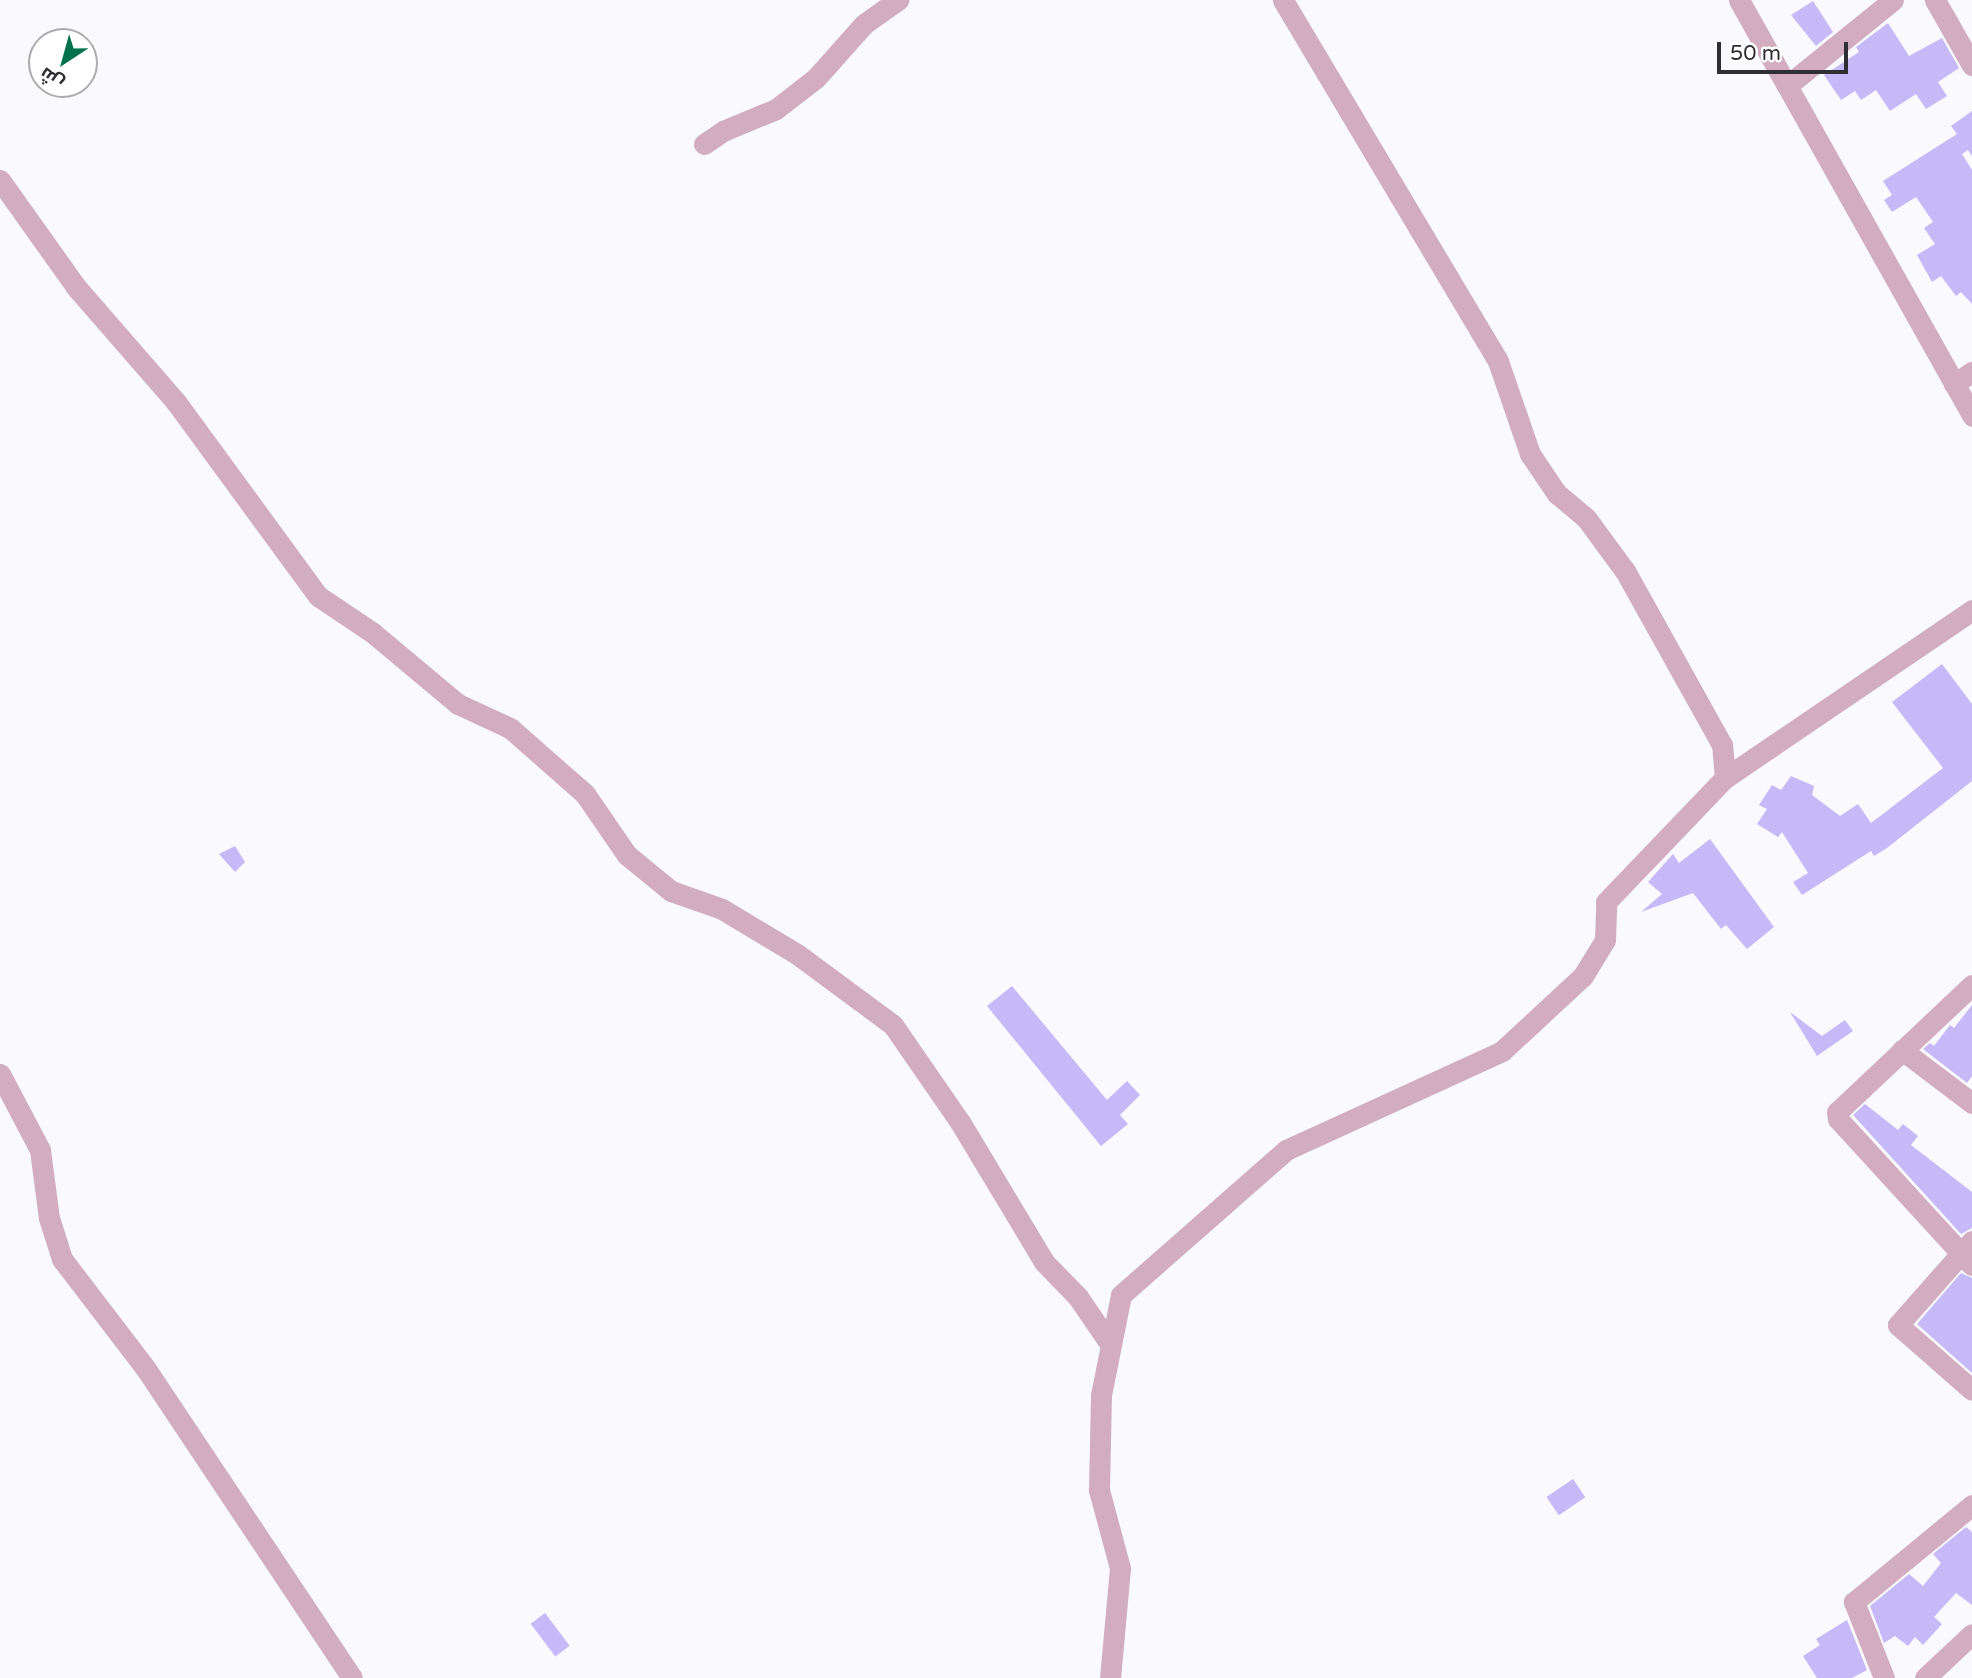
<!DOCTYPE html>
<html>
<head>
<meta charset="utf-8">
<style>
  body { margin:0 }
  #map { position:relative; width:1972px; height:1678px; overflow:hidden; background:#faf9fe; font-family:"Varela Round",Cairo,sans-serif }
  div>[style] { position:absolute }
  .building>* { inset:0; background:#c5b9f7; transform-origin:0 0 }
  .street>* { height:21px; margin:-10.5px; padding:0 10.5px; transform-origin:10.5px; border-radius:10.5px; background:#d1adbf }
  span { translate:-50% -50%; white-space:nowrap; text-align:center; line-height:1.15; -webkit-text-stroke:5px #fff; paint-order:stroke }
  .north { position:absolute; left:28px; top:28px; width:70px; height:70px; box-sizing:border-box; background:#fff; border:2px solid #acabad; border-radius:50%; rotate:216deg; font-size:19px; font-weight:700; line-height:28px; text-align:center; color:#2f2e33 }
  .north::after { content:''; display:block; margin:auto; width:24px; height:32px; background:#00724c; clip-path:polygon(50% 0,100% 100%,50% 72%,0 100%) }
  .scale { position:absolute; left:1717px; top:42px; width:131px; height:32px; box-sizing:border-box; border:4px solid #2f2e33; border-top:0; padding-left:9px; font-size:21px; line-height:24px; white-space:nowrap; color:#2f2e33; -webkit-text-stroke:5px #fff; paint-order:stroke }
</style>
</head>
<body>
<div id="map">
  <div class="building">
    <div style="clip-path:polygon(1813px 1px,1833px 32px,1816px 46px,1791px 15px)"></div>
    <div style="clip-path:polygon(1888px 23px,1909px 56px,1942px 38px,1959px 68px,1938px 82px,1947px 96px,1926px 109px,1916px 94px,1890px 111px,1876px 90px,1861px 100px,1855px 91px,1841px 100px,1824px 75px,1859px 52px,1856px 47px)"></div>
    <div style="clip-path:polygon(1972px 111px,1972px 156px,1968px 150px,1962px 154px,1972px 170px,1972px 304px,1961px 292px,1956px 296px,1941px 276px,1932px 282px,1917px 255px,1935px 244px,1924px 228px,1933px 222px,1916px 197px,1892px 212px,1884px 200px,1892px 195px,1883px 181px,1957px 134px,1951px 126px)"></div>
    <div style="clip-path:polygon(1942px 664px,1972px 704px,1972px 781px,1887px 848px,1874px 856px,1871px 851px,1802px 895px,1793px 882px,1808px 873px,1782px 832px,1778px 837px,1757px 824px,1767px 809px,1759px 805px,1772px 785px,1781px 790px,1791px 776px,1814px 786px,1812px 795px,1840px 816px,1858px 804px,1871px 823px,1943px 768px,1892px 702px)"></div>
    <div style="clip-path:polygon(1710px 839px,1774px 927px,1747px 949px,1726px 925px,1721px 929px,1693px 893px,1641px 912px,1662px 894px,1648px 882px,1673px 854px,1679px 863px)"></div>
    <div style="clip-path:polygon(235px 846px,245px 862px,235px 872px,219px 854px)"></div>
    <div style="clip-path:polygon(1012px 986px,1107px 1100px,1127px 1081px,1140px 1095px,1120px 1115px,1128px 1124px,1101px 1146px,987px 1006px)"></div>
    <div style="clip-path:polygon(1972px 1005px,1972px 1076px,1967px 1083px,1923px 1049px,1930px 1043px,1934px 1046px,1950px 1025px,1954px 1028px)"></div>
    <div style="clip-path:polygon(1790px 1012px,1822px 1036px,1845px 1020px,1853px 1031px,1817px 1056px)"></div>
    <div style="clip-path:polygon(1865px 1104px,1898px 1130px,1903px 1124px,1918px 1136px,1911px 1145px,1972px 1192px,1972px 1228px,1961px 1234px,1853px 1115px)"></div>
    <div style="clip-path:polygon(1961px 1273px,1972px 1278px,1972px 1373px,1917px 1324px)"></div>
    <div style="left:1573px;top:1479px;width:22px;height:32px;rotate:56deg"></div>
    <div style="clip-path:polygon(1966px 1527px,1972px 1532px,1972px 1605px,1956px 1593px,1934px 1617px,1942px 1624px,1923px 1645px,1915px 1637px,1908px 1646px,1895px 1636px,1884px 1643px,1870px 1606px,1909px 1574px,1923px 1586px,1941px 1563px,1933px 1554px)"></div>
    <div style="left:545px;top:1613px;width:41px;height:18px;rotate:53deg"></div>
    <div style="clip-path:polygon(1847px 1620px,1867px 1670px,1852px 1678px,1817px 1678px,1803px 1656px,1820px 1645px,1816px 1639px)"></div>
  </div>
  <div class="street">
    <div style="left:1739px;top:0;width:477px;rotate:60.7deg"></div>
    <div style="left:1935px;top:0;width:75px;rotate:60.4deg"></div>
    <div style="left:1788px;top:85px;width:135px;rotate:-39deg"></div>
    <div style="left:704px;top:144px;width:23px;rotate:-34deg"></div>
    <div style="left:723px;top:131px;width:57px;rotate:-22.5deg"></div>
    <div style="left:776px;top:109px;width:51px;rotate:-37.8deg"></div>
    <div style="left:816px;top:78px;width:72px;rotate:-48.4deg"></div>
    <div style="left:864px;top:24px;width:42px;rotate:-35.2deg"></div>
    <div style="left:0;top:180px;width:131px;rotate:54.6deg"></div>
    <div style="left:76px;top:287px;width:152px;rotate:49deg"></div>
    <div style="left:176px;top:402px;width:240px;rotate:53.8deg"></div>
    <div style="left:318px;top:596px;width:66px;rotate:33.9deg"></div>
    <div style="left:373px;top:633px;width:111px;rotate:39.9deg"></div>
    <div style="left:458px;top:704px;width:57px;rotate:24.8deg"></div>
    <div style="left:510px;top:728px;width:100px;rotate:41.3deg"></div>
    <div style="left:585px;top:794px;width:74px;rotate:55.5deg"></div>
    <div style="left:627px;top:855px;width:57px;rotate:39.3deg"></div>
    <div style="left:671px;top:891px;width:54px;rotate:19.4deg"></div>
    <div style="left:722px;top:909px;width:87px;rotate:31deg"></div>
    <div style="left:797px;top:954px;width:119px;rotate:36.5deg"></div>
    <div style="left:893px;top:1025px;width:118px;rotate:55.4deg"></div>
    <div style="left:960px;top:1122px;width:163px;rotate:59deg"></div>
    <div style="left:1044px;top:1262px;width:49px;rotate:45.8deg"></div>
    <div style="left:1078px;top:1297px;width:53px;rotate:55.7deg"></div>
    <div style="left:1954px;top:384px;width:22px;rotate:-34deg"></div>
    <div style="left:1725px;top:778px;width:299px;rotate:-34.2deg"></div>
    <div style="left:1972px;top:985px;width:185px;rotate:136.7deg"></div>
    <div style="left:1837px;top:1112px;width:7px;rotate:82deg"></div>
    <div style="left:1838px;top:1119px;width:198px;rotate:47.5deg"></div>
    <div style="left:1902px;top:1050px;width:88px;rotate:37.1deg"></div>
    <div style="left:0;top:1074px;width:86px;rotate:62.2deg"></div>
    <div style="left:40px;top:1150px;width:69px;rotate:82.5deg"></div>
    <div style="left:49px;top:1218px;width:43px;rotate:72.4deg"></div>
    <div style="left:62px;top:1259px;width:138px;rotate:52.6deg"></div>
    <div style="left:146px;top:1369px;width:371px;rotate:56.3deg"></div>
    <div style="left:1972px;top:1241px;width:112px;rotate:131.4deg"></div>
    <div style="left:1898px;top:1325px;width:98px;rotate:41.3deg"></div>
    <div style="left:1110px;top:1678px;width:110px;rotate:-84.8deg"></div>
    <div style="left:1120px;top:1568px;width:81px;rotate:-105.1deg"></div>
    <div style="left:1099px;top:1490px;width:95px;rotate:-88.8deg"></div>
    <div style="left:1101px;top:1395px;width:102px;rotate:-78.7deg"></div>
    <div style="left:1121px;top:1295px;width:220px;rotate:-41.3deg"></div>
    <div style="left:1286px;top:1150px;width:238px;rotate:-24.6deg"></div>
    <div style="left:1502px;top:1051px;width:110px;rotate:-42.8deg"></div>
    <div style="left:1583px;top:976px;width:42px;rotate:-58.6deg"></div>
    <div style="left:1605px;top:940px;width:38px;rotate:-88deg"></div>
    <div style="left:1606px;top:902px;width:172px;rotate:-46.2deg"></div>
    <div style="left:1725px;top:778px;width:33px;rotate:-95deg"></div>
    <div style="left:1722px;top:745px;width:199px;rotate:-119.1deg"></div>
    <div style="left:1625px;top:571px;width:66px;rotate:-126.3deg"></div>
    <div style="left:1586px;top:518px;width:38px;rotate:-140deg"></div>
    <div style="left:1557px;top:494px;width:48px;rotate:-124deg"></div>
    <div style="left:1530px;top:454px;width:98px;rotate:-109deg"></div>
    <div style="left:1498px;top:361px;width:420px;rotate:-120.8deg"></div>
    <div style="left:1884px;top:1678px;width:82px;rotate:-111.5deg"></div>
    <div style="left:1854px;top:1602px;width:153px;rotate:-39.4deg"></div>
    <div style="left:1925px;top:1678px;width:64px;rotate:-43.1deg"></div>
  </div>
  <div class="north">ش</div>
  <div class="scale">50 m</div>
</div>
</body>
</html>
